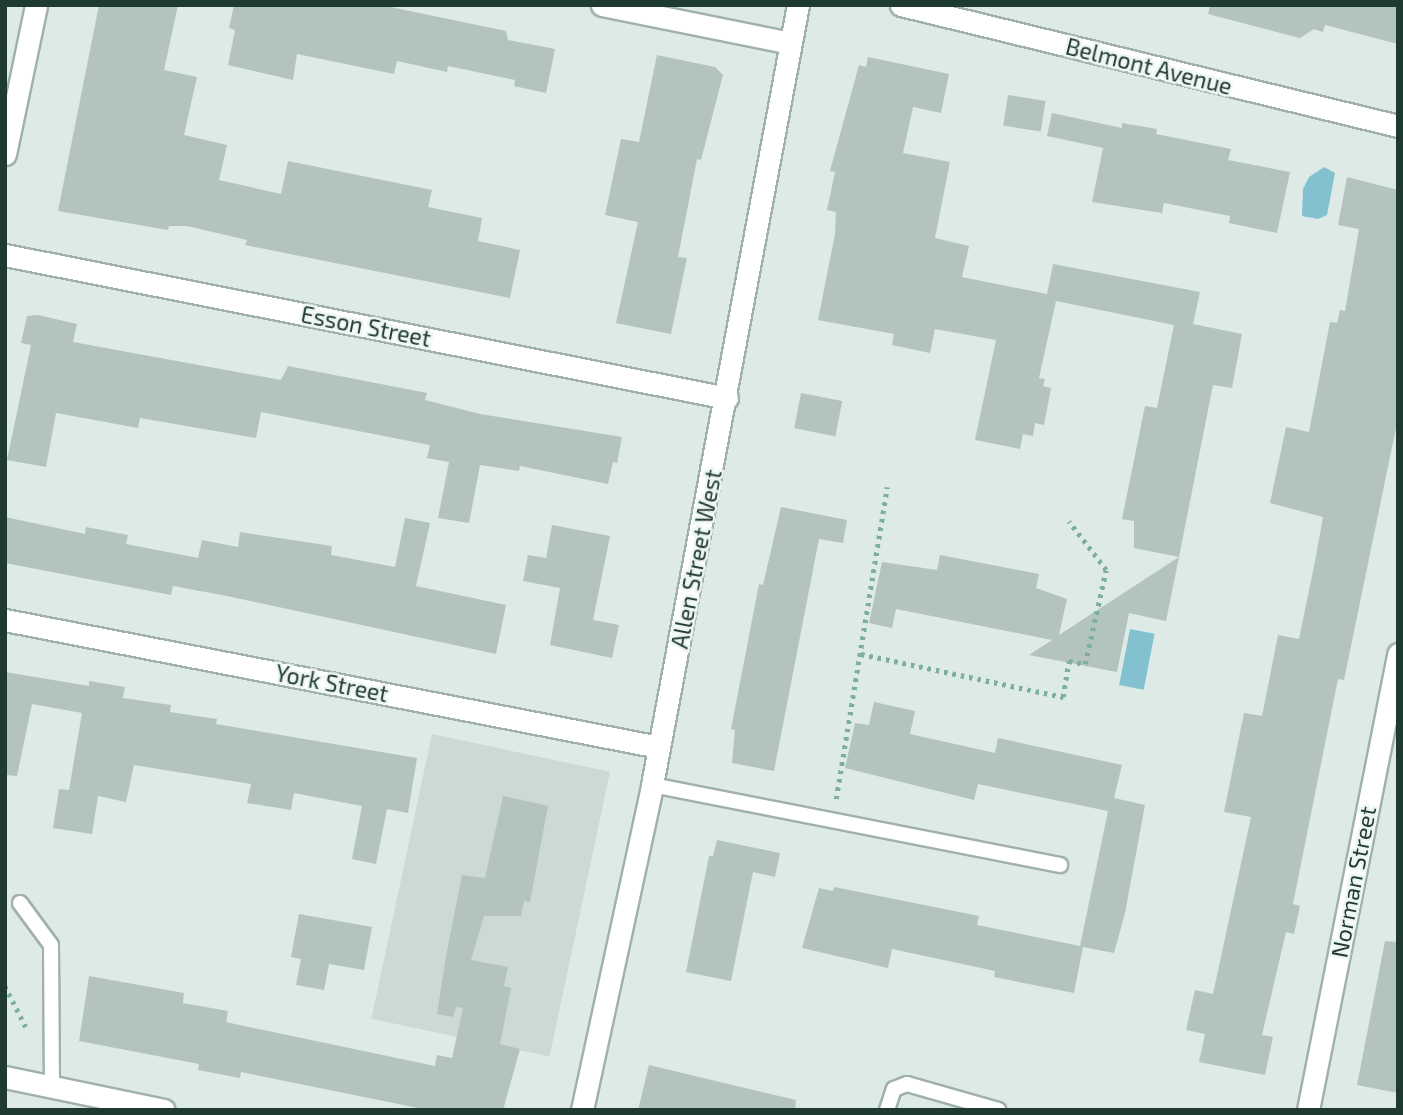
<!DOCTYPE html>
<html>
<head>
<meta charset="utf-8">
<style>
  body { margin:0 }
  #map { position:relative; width:1403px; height:1115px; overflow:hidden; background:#ddeae5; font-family:"Exo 2",sans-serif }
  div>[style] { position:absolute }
  .built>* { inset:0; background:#ccd9d4; transform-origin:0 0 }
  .water>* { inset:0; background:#84c1d0; transform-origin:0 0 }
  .building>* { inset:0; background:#b3c4be; transform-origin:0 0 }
  .path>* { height:4.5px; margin-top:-2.25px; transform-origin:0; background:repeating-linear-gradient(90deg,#7daea1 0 3.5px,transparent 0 8.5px) }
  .roads { filter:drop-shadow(2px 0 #a0b1ac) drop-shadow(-2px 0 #a0b1ac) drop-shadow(0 2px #a0b1ac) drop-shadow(0 -2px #a0b1ac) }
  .lane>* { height:14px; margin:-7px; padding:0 7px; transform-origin:7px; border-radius:7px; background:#fff }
  .street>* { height:21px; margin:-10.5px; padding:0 10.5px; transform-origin:10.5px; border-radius:10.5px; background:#fff }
  .secondary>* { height:21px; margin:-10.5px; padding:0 10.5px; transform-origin:10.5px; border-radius:10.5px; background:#fff }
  span { translate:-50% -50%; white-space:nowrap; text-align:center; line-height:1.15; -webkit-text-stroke:5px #eef6f2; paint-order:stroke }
  .street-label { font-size:23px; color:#1f3933 }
  .frame { position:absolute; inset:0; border:7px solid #1f3933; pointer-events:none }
</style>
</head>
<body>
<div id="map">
  <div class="built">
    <div style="left:432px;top:734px;width:182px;height:291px;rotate:12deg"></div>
  </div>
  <div class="water">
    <div style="clip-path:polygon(1324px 167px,1335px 173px,1327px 215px,1318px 219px,1302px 216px,1303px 189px,1309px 177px)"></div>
    <div style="left:1130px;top:629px;width:25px;height:57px;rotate:11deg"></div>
  </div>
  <div class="building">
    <div style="clip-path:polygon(99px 5px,178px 5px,164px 70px,197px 77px,184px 135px,227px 145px,219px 180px,281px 194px,288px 161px,432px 190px,428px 207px,482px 218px,478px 241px,520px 250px,510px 298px,245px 245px,247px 240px,187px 226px,169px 226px,168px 230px,58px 211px)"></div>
    <div style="clip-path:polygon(234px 5px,381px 5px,506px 31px,508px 40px,555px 49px,546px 93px,514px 86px,515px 80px,448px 66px,447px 72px,397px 61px,394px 74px,297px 54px,293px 80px,228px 65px,235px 30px,229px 28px)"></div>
    <div style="clip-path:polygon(1210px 5px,1398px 5px,1398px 44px,1325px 25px,1323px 32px,1314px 29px,1300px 38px,1208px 14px)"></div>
    <div style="clip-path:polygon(657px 55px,715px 67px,723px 75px,701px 160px,697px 159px,678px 257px,687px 258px,671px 334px,616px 323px,638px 222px,605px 215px,621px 139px,639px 142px)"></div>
    <div style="clip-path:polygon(868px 57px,949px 74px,941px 113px,913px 107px,903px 153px,950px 162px,935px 238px,969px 246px,962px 277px,1047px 294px,1053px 264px,1200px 292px,1193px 324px,1242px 334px,1232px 388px,1213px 385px,1179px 557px,1134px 548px,1134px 521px,1122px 519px,1145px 406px,1157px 408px,1174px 325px,1056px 301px,1039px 378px,1045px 379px,1043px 386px,1051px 388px,1044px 425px,1035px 423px,1033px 436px,1023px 434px,1020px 449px,975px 440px,996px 340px,935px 329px,930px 353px,892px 345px,894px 334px,818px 320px,835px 234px,836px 212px,827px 210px,835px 172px,830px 171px,859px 65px,866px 67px)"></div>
    <div style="left:1008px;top:95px;width:38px;height:31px;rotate:9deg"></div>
    <div style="clip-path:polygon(1052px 113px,1122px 128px,1122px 123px,1157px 129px,1156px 134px,1231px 149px,1228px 160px,1290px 172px,1277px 233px,1229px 223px,1230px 216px,1164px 203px,1162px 213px,1092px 202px,1103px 148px,1047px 136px)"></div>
    <div style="clip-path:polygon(1347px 177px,1398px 190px,1397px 423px,1344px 680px,1338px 679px,1293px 904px,1300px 906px,1294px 934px,1286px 932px,1262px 1035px,1273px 1037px,1265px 1075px,1199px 1062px,1205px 1034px,1186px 1030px,1195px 990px,1213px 994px,1251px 817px,1224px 812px,1244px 713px,1262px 716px,1278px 635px,1299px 639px,1315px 561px,1323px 517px,1270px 503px,1286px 427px,1309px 432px,1330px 322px,1337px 323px,1340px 310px,1345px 311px,1359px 229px,1338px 225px)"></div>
    <div style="clip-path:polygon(38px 315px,77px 324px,73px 342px,281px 380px,288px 366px,427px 393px,425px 400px,480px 414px,622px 437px,617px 463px,613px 462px,608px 484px,520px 466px,519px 471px,480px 465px,469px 523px,438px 518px,449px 462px,427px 458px,430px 445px,261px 412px,256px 438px,140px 418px,138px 428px,56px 413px,46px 467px,7px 460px,31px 345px,21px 343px,27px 316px)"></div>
    <div style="left:801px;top:393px;width:42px;height:36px;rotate:11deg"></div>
    <div style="clip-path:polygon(781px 507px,847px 520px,843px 543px,819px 539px,774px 771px,732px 763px,735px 730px,731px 729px,759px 584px,763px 585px)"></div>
    <div style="clip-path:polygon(5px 517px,85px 534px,86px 527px,128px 535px,126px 544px,198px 558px,202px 540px,238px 547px,240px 532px,332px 546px,331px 555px,395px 567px,405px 518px,430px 523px,416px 586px,506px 605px,496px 654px,227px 596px,173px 586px,171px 595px,5px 563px)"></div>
    <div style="clip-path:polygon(552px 525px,610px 536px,593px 620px,619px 625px,612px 658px,550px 645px,560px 588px,523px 581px,528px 555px,546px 558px)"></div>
    <div style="clip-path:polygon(940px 555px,1039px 574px,1036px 588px,1067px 599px,1059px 635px,1179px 557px,1166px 621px,1129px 613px,1117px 672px,1029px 655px,1052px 640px,896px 609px,892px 628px,869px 623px,882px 562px,937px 570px)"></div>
    <div style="clip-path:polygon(5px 672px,89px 686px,89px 681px,125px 687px,123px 698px,171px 705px,170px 712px,217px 719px,216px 724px,417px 758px,408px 813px,387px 809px,376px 864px,352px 859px,362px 806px,294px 793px,291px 810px,247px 803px,251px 784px,134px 765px,126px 802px,98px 796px,92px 834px,53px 828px,59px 789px,69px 790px,82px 713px,32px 704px,17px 776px,5px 775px)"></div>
    <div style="clip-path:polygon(874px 702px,915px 711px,910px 734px,995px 753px,998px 738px,1122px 765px,1114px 798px,1145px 805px,1125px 913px,1114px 953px,1083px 947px,1074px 993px,994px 977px,995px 971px,892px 949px,888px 968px,802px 948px,819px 888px,833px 891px,834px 887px,979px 916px,977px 925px,1080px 946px,1108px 811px,978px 784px,974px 800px,845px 768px,855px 723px,869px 725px)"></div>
    <div style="clip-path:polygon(503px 796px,548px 806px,530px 902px,524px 901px,521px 916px,484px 916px,471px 960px,508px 967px,504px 986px,511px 988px,500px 1044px,520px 1049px,503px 1110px,428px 1110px,241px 1072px,240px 1078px,198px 1070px,199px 1064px,79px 1041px,89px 976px,184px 993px,183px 1003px,228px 1011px,226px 1022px,244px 1026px,435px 1066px,437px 1055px,452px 1058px,463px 1008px,456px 1007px,453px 1017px,437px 1014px,446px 956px,462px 875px,485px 878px)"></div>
    <div style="clip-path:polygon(717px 840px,780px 853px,775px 877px,753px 872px,731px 981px,686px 972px,709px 856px,713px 856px)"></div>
    <div style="clip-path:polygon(299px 914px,372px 927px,364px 970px,329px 964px,324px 990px,296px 985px,301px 959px,291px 957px)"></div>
    <div style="clip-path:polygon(1385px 941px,1398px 942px,1398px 1093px,1357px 1085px)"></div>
    <div style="clip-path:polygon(649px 1065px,796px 1100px,795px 1110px,638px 1110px)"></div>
  </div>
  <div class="path">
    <div style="left:861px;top:654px;width:207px;rotate:12deg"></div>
    <div style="left:1063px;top:697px;width:36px;rotate:-81deg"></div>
    <div style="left:1069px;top:661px;width:16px;rotate:11deg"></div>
    <div style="left:1085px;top:664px;width:96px;rotate:-77.4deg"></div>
    <div style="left:1106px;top:570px;width:61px;rotate:-127.6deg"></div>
    <div style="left:836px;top:799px;width:316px;rotate:-80.7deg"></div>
    <div style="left:5px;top:986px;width:48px;rotate:62.9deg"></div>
  </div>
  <div class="roads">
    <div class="lane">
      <div style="left:652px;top:785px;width:416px;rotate:11.1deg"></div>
      <div style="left:20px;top:903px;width:52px;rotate:53.6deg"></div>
      <div style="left:51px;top:945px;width:142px;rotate:89.6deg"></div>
      <div style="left:887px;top:1110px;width:22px;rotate:-72deg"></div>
      <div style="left:894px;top:1089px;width:14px;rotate:-21deg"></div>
      <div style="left:907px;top:1084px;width:95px;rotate:15.9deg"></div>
    </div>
    <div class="street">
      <div style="left:602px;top:5px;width:192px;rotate:11.4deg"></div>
      <div style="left:901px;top:5px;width:512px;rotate:13.68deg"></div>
      <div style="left:5px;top:154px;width:152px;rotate:-78.2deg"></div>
      <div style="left:5px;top:255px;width:736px;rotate:11.2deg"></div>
      <div style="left:5px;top:620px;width:666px;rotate:10.99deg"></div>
      <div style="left:582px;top:1110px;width:332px;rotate:-77.8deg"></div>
      <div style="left:652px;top:785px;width:794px;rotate:-79.4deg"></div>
      <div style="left:1308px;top:1110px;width:465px;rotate:-78.8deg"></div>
    </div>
    <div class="secondary">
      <div style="left:5px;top:1077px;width:162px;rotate:11.7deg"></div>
    </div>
  </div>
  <div class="street-label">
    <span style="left:1149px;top:66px;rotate:14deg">Belmont Avenue</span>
    <span style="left:366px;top:326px;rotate:11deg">Esson Street</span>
    <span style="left:696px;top:559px;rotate:-79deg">Allen Street West</span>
    <span style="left:332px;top:683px;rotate:11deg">York Street</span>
    <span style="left:1353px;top:882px;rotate:-79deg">Norman Street</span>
  </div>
  <div class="frame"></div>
</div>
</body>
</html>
